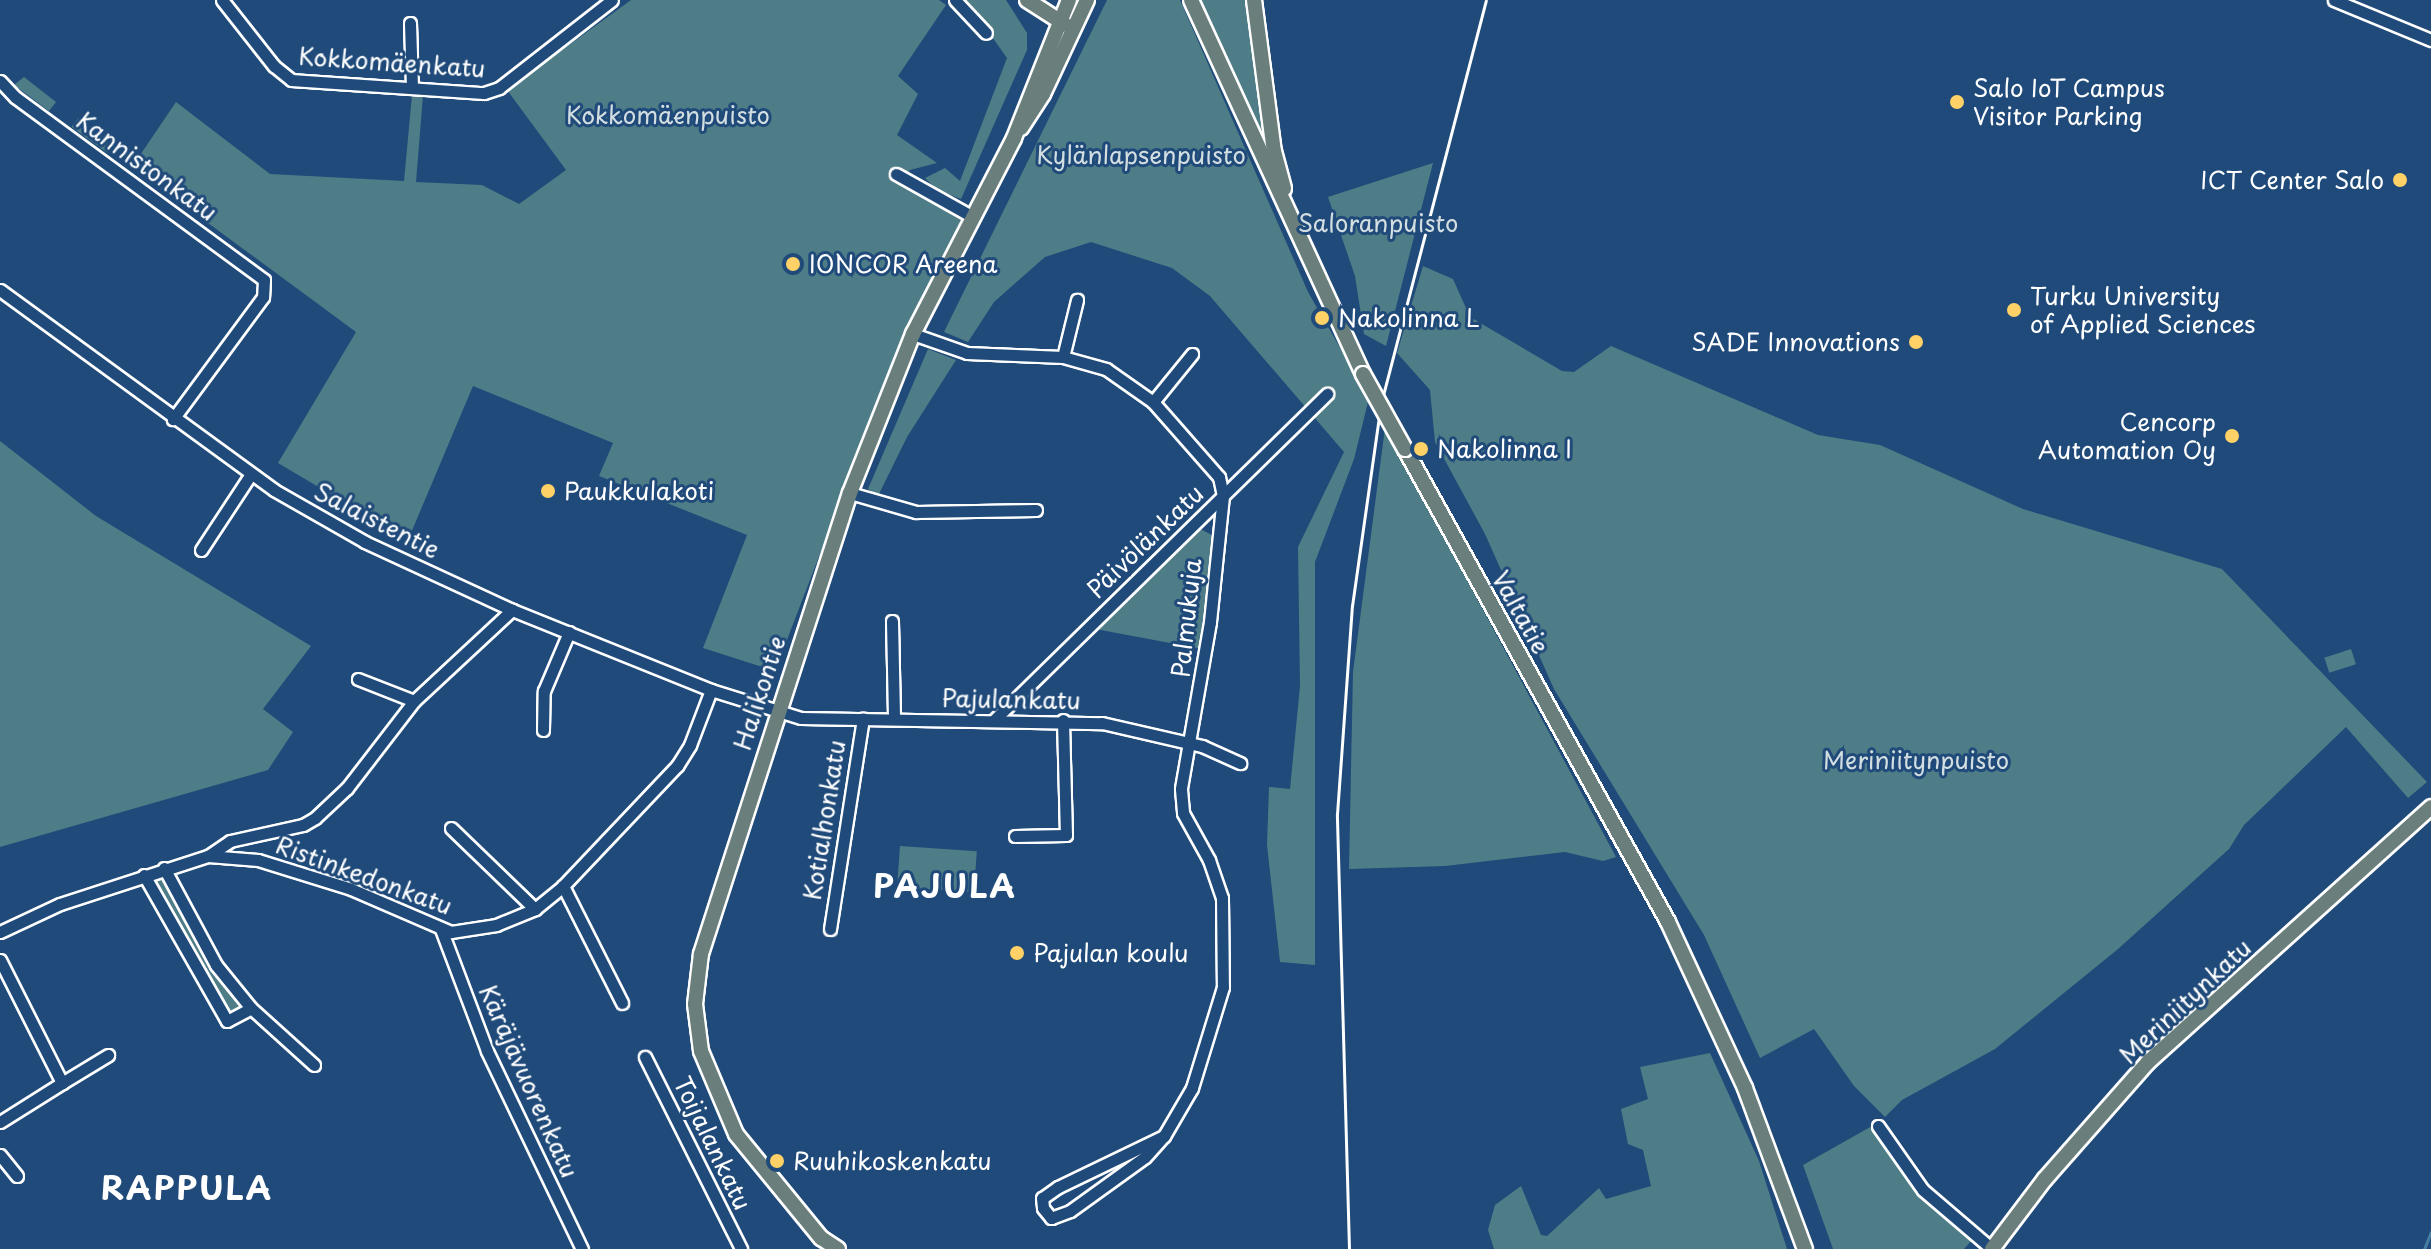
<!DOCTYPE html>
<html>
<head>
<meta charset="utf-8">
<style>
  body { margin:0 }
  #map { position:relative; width:2431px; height:1249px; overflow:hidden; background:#1f4a7a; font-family:"Playpen Sans",sans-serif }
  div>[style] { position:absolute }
  .green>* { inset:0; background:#4f7d87; transform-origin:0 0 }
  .stream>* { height:3px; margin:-1.5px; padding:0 1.5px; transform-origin:1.5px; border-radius:1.5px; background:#467ea2 }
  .roads { filter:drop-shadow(2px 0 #fff) drop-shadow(-2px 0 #fff) drop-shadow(0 2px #fff) drop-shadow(0 -2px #fff) }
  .minor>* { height:11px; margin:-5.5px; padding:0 5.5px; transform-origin:5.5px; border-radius:5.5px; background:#1f4a7a }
  .major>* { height:14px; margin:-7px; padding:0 7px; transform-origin:7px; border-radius:7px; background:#6a7f7c }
  .rail>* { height:3px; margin:-1.5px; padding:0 1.5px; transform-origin:1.5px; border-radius:1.5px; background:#fff }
  .bridges { filter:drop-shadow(2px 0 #fff) drop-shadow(-2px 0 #fff) drop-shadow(0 2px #fff) drop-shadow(0 -2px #fff) }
  .major-bridge>* { height:14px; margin:-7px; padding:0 7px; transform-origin:7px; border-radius:7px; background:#6a7f7c }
  .dots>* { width:22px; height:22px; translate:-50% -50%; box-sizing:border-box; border:4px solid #1f4a7a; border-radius:50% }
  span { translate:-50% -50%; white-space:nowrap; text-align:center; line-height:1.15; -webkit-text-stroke:6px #1f4a7a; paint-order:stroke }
  .street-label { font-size:24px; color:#fff }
  .poi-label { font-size:24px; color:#fff }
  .left { translate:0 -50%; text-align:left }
  .right { translate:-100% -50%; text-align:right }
  .park-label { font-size:24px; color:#d3dee1 }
  .district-label { font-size:32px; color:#fff; font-weight:700; letter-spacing:2px }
</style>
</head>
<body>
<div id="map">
  <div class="green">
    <div style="clip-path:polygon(631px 0,939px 0,946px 5px,898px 76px,918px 94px,897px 135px,937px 163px,910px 170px,903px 181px,953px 209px,961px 221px,891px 369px,775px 671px,703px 648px,747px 535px,599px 476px,613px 443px,473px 386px,408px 540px,278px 463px,356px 332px,132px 167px,176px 102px,270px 174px,404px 181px,412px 95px,423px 95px,416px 182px,482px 185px,519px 204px,566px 170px,507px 90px)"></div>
    <div style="clip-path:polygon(966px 0,1006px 0,1027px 33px,1027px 50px,961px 199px,936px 189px,925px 178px,945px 168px,960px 181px,1007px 58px)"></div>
    <div style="clip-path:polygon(1107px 0,1180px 0,1308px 292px,1369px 398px,1354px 459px,1315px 562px,1315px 965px,1280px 962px,1267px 845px,1269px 787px,1290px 789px,1300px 686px,1298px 547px,1344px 452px,1210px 296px,1172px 268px,1091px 242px,1045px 257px,994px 302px,968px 342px,944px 332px)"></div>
    <div style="clip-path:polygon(1198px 0,1247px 0,1264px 141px)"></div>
    <div style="clip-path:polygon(24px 77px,56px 102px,49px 111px,14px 85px)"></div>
    <div style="left:78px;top:118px;width:44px;height:11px;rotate:36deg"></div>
    <div style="clip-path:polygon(1433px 163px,1386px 346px,1364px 334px,1355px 276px,1328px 197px)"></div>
    <div style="clip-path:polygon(1423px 266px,1453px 279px,1470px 317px,1562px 371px,1574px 372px,1611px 346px,1818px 435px,1880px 445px,2023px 509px,2222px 569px,2427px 782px,2408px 798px,2346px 727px,2244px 825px,2229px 849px,2118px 949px,1995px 1049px,1902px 1100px,1885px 1117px,1854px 1086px,1814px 1029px,1760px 1058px,1704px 935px,1554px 689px,1485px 534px,1435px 442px,1430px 390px,1397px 353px)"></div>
    <div style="clip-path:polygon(928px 349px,956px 360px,907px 437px,878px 496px,868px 489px)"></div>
    <div style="clip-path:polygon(1385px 428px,1616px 857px,1603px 861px,1565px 852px,1445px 866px,1349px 869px,1353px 672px)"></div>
    <div style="clip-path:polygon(0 441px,96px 516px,311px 646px,263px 709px,293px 732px,268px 770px,0 847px)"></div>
    <div style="clip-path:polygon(1196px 527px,1212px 535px,1202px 649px,1090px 628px)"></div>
    <div style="left:2351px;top:649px;width:16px;height:28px;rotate:72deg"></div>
    <div style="left:900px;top:846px;width:77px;height:41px;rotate:4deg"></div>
    <div style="clip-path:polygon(163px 870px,247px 1007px,227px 1018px,147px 876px)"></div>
    <div style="clip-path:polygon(1710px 1053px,1759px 1161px,1787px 1249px,1494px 1249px,1488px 1230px,1495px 1205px,1521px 1186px,1541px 1235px,1547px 1236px,1599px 1188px,1606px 1199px,1651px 1186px,1643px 1150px,1628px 1144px,1621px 1109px,1648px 1099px,1640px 1067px)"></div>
    <div style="clip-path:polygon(1872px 1126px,1923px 1195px,1972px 1240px,1964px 1249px,1833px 1249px,1803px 1165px)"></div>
  </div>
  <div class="stream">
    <div style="left:2424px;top:1249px;width:18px;rotate:-68deg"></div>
  </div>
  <div class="roads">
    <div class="minor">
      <div style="left:222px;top:0;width:84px;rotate:51.8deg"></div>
      <div style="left:274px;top:66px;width:22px;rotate:39deg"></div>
      <div style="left:291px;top:80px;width:193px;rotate:3.9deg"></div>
      <div style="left:484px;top:93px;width:16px;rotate:-18deg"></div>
      <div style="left:499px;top:88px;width:143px;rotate:-37.9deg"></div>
      <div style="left:955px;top:0;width:45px;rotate:46.8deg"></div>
      <div style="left:2334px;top:0;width:105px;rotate:22.4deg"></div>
      <div style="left:410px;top:23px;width:65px;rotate:88.2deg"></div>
      <div style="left:0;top:81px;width:22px;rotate:47deg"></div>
      <div style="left:15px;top:97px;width:309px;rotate:36.3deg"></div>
      <div style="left:264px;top:280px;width:17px;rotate:93deg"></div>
      <div style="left:263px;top:297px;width:152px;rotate:126.4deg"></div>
      <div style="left:896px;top:174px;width:88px;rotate:29.2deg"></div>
      <div style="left:0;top:290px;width:339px;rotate:36.1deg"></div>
      <div style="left:274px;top:490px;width:105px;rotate:29.7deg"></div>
      <div style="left:365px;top:542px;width:162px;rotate:24.8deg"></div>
      <div style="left:512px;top:610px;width:214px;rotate:21.9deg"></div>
      <div style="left:711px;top:690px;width:94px;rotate:17.3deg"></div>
      <div style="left:801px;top:718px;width:301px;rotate:1deg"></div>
      <div style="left:1102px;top:723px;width:103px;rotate:13deg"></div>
      <div style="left:1202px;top:746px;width:42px;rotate:24.1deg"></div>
      <div style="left:913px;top:334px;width:57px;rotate:19.4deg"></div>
      <div style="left:967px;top:353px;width:96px;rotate:2.4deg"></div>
      <div style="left:1063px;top:357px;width:45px;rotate:15.6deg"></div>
      <div style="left:1106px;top:369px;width:57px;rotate:35.1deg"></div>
      <div style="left:1153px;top:402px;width:100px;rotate:48.7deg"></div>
      <div style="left:1219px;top:477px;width:19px;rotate:78deg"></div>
      <div style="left:1223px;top:496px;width:127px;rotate:95.9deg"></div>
      <div style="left:1210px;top:622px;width:169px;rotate:99.9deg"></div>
      <div style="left:1181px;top:789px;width:24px;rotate:85deg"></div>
      <div style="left:1183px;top:813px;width:54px;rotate:61deg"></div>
      <div style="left:1209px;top:860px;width:40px;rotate:71.1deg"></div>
      <div style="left:1222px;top:898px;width:89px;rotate:89.4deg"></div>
      <div style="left:1223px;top:987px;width:106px;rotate:107.1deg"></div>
      <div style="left:1192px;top:1088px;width:56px;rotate:120.3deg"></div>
      <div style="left:1164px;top:1136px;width:118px;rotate:154.3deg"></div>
      <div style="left:1058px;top:1187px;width:19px;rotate:145deg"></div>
      <div style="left:1042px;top:1198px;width:10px;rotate:84deg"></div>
      <div style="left:1043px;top:1208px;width:13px;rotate:51deg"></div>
      <div style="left:1051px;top:1218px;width:20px;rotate:-20deg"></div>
      <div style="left:1070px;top:1211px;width:92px;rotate:-35.8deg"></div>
      <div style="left:1145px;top:1157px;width:28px;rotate:-48deg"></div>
      <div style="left:1063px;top:357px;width:59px;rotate:-76.2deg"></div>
      <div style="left:1153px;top:402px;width:62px;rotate:-50.9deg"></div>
      <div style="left:850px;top:493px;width:69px;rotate:16.1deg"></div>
      <div style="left:916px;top:512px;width:120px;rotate:-1deg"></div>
      <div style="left:201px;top:550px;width:91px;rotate:-56.7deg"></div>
      <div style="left:892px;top:621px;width:98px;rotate:88.8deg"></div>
      <div style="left:358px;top:679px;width:60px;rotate:21.4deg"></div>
      <div style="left:414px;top:701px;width:134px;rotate:-42.9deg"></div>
      <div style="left:995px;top:719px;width:465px;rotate:-44.4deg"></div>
      <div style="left:543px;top:730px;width:39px;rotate:-89deg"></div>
      <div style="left:544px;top:691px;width:64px;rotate:-67deg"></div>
      <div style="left:451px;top:828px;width:117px;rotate:44deg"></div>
      <div style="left:1015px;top:836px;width:51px;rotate:-1.1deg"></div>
      <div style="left:1066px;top:835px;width:115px;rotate:-91.5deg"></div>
      <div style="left:208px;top:856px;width:27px;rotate:-34deg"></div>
      <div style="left:230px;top:841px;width:75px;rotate:-12.4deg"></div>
      <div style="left:303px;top:825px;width:14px;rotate:-30deg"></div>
      <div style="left:315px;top:818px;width:44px;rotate:-43.2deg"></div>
      <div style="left:347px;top:788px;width:110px;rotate:-52.4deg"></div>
      <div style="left:164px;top:868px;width:110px;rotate:61.8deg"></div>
      <div style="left:216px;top:965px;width:55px;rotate:50.9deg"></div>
      <div style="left:251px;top:1008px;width:85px;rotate:42.1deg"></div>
      <div style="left:144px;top:875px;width:168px;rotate:60.4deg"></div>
      <div style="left:227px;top:1021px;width:27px;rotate:-28deg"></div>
      <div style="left:563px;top:886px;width:131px;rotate:63.2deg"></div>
      <div style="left:441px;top:929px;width:130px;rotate:69.3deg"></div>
      <div style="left:487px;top:1051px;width:220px;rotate:64.4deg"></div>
      <div style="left:830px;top:929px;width:213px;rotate:-81.1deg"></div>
      <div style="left:0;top:932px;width:66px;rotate:-25deg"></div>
      <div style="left:60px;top:904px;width:156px;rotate:-18deg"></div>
      <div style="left:208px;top:856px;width:50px;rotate:4.6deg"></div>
      <div style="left:258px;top:860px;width:97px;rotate:17.3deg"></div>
      <div style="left:351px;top:889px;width:109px;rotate:23.3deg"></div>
      <div style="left:451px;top:932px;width:46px;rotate:-8.8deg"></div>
      <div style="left:496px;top:925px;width:42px;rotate:-22.3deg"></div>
      <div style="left:535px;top:909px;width:36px;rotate:-39deg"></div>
      <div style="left:563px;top:886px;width:166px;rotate:-46.5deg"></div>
      <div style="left:677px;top:766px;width:25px;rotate:-58deg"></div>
      <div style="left:690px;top:745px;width:59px;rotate:-69.1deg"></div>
      <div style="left:0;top:960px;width:138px;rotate:63.2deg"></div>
      <div style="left:62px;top:1083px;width:73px;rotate:147.8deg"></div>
      <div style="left:645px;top:1057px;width:215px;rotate:63.4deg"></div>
      <div style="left:62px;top:1083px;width:54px;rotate:-31.3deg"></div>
      <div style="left:1878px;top:1126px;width:78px;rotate:54.9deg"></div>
      <div style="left:1923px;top:1190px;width:91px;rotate:40.5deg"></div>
      <div style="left:0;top:1155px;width:27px;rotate:51deg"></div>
    </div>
    <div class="major">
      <div style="left:1027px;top:0;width:46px;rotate:32.7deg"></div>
      <div style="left:1191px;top:0;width:412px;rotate:65.3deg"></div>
      <div style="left:1254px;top:0;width:152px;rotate:82.5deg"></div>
      <div style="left:1274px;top:151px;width:39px;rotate:75deg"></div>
      <div style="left:1021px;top:128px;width:40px;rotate:-57.1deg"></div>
      <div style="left:1043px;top:94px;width:104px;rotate:-64.9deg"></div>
      <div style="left:1405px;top:449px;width:541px;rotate:60.92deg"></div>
      <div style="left:1668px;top:922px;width:183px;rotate:65.1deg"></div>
      <div style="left:1745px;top:1088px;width:172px;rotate:69.6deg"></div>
      <div style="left:838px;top:1249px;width:20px;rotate:-147deg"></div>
      <div style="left:821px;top:1238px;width:134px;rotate:-129.3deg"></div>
      <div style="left:736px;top:1134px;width:90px;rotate:-112.9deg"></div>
      <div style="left:701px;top:1051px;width:47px;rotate:-97.3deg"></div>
      <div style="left:695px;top:1004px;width:50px;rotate:-83.2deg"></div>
      <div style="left:701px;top:954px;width:484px;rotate:-72.1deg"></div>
      <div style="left:850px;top:493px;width:171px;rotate:-68.4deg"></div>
      <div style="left:913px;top:334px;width:220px;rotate:-62.7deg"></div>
      <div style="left:1014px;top:138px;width:149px;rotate:-68.3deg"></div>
      <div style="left:1992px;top:1249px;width:88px;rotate:-52.9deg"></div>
      <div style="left:2045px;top:1179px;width:156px;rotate:-48.6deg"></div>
      <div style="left:2148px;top:1062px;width:381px;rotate:-42deg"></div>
    </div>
  </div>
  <div class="rail">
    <div style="left:1349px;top:1249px;width:435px;rotate:-91.6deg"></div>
    <div style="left:1337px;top:814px;width:209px;rotate:-85.9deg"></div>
    <div style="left:1352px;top:606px;width:205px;rotate:-81.9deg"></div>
    <div style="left:1381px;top:403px;width:416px;rotate:-75.4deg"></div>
  </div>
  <div class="bridges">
    <div class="major-bridge">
      <div style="left:1363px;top:374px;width:86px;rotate:60.8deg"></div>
    </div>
  </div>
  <div class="dots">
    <div style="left:1957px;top:102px;background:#ffd166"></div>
    <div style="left:2400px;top:180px;background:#ffd166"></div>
    <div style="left:793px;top:264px;background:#ffd166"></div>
    <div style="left:2014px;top:310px;background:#ffd166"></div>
    <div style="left:1322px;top:318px;background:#ffd166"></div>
    <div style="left:1916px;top:342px;background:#ffd166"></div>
    <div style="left:2232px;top:436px;background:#ffd166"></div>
    <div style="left:1421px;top:449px;background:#ffd166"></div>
    <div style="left:548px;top:491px;background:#ffd166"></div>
    <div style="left:1017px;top:953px;background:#ffd166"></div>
    <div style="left:777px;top:1161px;background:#ffd166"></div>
  </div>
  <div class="street-label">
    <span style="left:392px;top:62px;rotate:4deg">Kokkomäenkatu</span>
    <span style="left:147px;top:166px;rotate:36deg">Kannistonkatu</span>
    <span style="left:377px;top:520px;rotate:27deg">Salaistentie</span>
    <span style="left:1145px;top:541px;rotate:-44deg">Päivölänkatu</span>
    <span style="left:1521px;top:612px;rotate:61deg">Valtatie</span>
    <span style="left:1186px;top:618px;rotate:-84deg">Palmukuja</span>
    <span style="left:759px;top:693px;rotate:-72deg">Halikontie</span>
    <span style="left:1011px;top:699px;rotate:1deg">Pajulankatu</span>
    <span style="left:824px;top:820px;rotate:-81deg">Kotialhonkatu</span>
    <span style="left:364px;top:875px;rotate:20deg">Ristinkedonkatu</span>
    <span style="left:2185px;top:1001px;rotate:-43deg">Meriniitynkatu</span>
    <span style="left:529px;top:1081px;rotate:66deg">Käräjävuorenkatu</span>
    <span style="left:713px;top:1143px;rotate:64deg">Toijalankatu</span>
  </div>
  <div class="poi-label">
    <span class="left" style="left:1973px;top:102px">Salo IoT Campus<br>Visitor Parking</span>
    <span class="right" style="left:2384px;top:180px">ICT Center Salo</span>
    <span class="left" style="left:809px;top:264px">IONCOR Areena</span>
    <span class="left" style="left:2030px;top:310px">Turku University<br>of Applied Sciences</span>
    <span class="left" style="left:1338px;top:318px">Nakolinna L</span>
    <span class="right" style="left:1900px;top:342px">SADE Innovations</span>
    <span class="right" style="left:2216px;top:436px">Cencorp<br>Automation Oy</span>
    <span class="left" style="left:1437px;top:449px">Nakolinna I</span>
    <span class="left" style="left:564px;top:491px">Paukkulakoti</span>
    <span class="left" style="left:1033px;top:953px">Pajulan koulu</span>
    <span class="left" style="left:793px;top:1161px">Ruuhikoskenkatu</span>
  </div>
  <div class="park-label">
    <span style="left:668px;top:115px">Kokkomäenpuisto</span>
    <span style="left:1141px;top:155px">Kylänlapsenpuisto</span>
    <span style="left:1378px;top:223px">Saloranpuisto</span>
    <span style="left:1916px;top:760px">Meriniitynpuisto</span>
  </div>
  <div class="district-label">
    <span style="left:945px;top:885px">PAJULA</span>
    <span style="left:187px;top:1187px">RAPPULA</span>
  </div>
</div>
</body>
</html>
